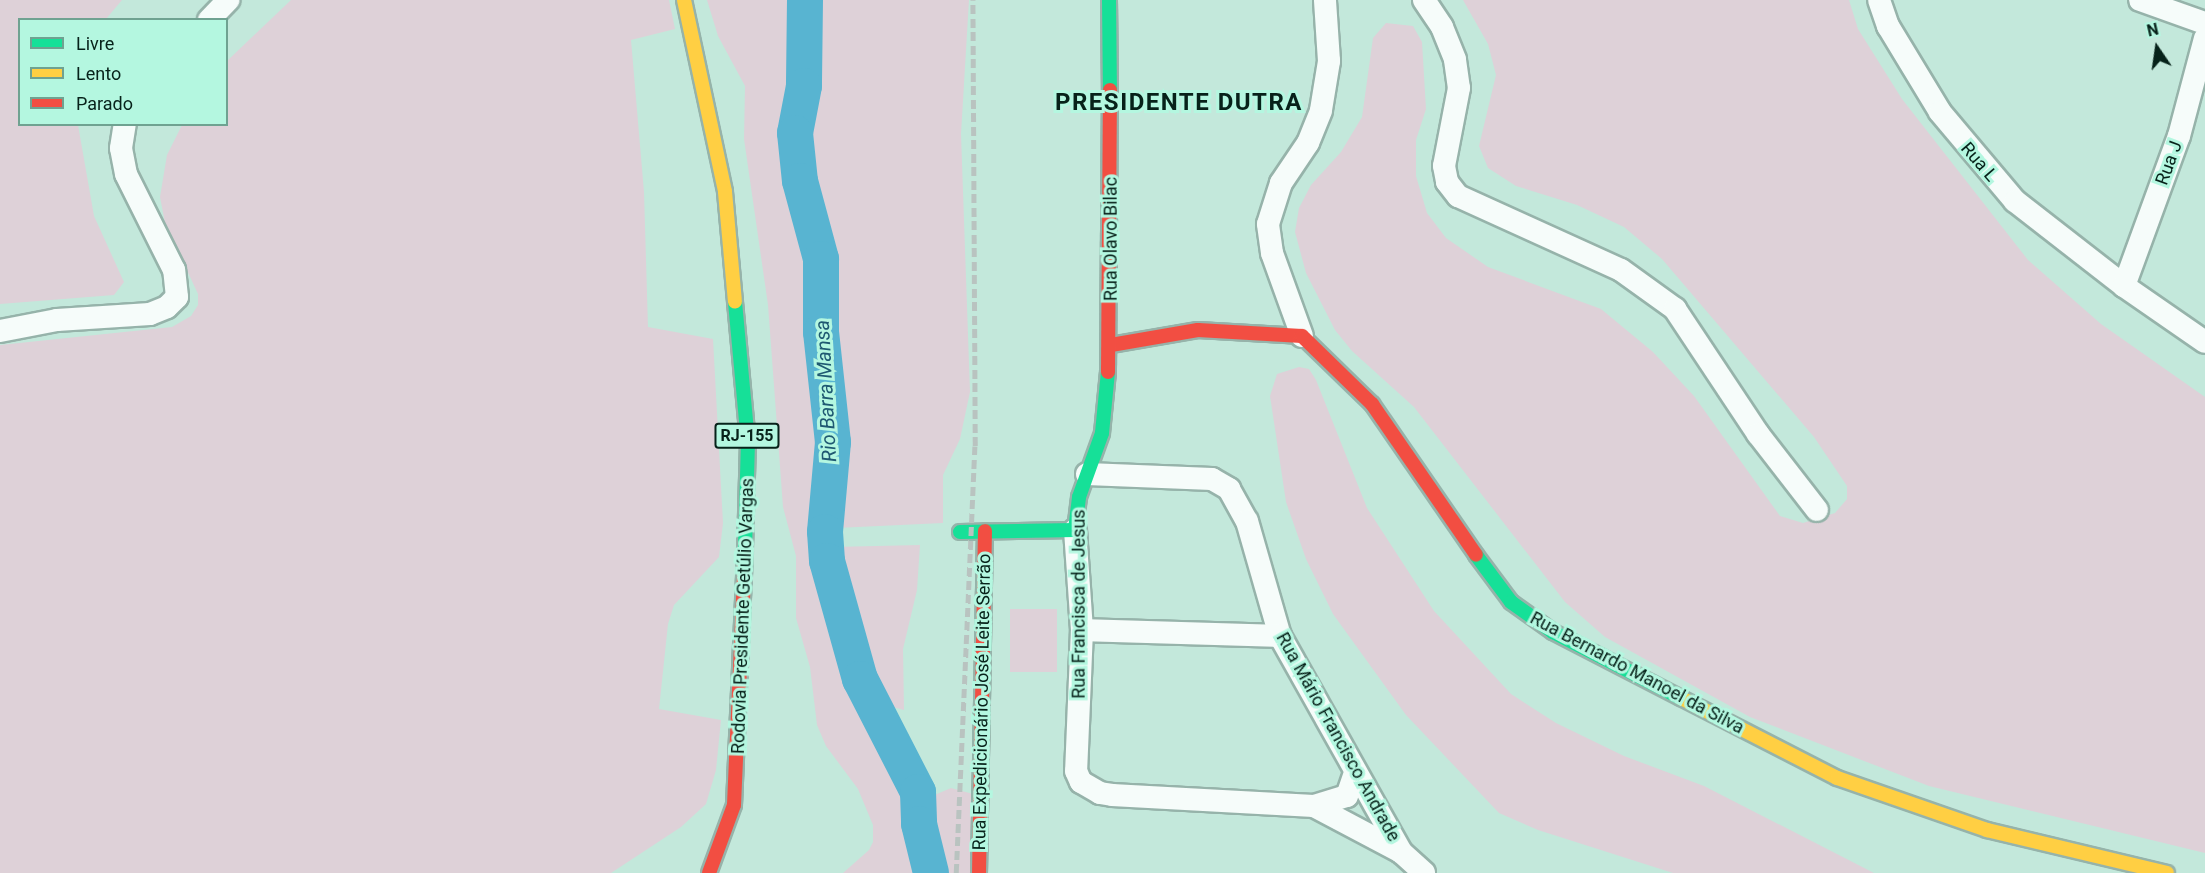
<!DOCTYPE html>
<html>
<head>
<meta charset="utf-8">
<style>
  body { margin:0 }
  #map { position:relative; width:2205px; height:873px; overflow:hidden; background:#c3e8db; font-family:Roboto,sans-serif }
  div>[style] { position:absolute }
  .green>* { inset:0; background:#ded1d8; transform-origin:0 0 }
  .river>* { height:36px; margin:-18px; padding:0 18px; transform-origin:18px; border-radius:18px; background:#58b4d1 }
  .roads { filter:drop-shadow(2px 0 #96b3aa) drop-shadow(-2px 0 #96b3aa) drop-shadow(0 2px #96b3aa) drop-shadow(0 -2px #96b3aa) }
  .street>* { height:22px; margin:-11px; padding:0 11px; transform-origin:11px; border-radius:11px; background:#f6fcfa }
  .fast>* { height:14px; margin:-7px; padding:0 7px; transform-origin:7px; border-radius:7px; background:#16e098 }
  .slow>* { height:14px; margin:-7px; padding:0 7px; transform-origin:7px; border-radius:7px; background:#ffcf43 }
  .jam>* { height:14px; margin:-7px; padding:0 7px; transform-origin:7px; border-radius:7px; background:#f24e42 }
  .rail>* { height:4.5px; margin-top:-2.25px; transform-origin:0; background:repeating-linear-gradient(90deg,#b9c3c0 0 9px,transparent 0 13.5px) }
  span { translate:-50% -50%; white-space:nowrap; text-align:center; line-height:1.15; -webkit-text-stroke:6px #b4f7e0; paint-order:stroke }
  .shield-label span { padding:2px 4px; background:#b4f7e0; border:2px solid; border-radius:4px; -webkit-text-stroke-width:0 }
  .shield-label { font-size:16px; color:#07221a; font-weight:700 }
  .street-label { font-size:18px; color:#07221a }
  .water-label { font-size:20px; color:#1f5972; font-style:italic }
  .district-label { font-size:24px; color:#07221a; font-weight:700; letter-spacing:1.5px }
  .legend { position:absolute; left:18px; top:18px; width:210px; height:108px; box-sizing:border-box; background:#b4f7e0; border:2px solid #6fa291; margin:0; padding:8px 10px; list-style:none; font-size:18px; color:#07221a }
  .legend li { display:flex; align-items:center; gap:12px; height:30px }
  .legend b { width:30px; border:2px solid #6fa291 }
  .north { position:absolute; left:2127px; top:18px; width:60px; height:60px; -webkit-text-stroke:4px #b4f7e0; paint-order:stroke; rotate:347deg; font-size:16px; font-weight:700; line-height:24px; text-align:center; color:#07221a }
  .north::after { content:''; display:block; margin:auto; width:21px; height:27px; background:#07221a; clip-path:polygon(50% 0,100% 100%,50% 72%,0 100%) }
</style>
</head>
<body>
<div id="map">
  <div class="green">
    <div style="clip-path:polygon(0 0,122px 0,106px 19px,20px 20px,20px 124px,78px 125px,94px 216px,124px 282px,114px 295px,0 304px)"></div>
    <div style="clip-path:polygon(291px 0,669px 0,675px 29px,631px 40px,644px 192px,648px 327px,713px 339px,723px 523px,719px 557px,674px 605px,668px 624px,659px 709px,721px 720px,716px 770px,706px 804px,681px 827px,611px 873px,0 873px,0 345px,172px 327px,191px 316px,198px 305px,198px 294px,165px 223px,160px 197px,167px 155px,182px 125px,226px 124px,227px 61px)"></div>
    <div style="clip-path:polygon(707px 0,799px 0,794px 86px,786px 128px,793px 185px,815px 264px,810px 310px,824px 453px,819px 543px,846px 672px,899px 760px,907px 784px,925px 873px,843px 873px,869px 850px,873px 842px,873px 825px,858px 789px,826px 746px,817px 725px,810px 667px,796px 618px,796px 556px,783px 507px,768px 305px,744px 139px,745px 86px,718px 36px)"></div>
    <div style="clip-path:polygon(811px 0,969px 0,961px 134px,970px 392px,960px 439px,943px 475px,943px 523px,836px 528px,844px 464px,832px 263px,828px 225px,804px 130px,814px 92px)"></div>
    <div style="clip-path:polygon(1463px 0,1849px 0,1858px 29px,1902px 99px,2028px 260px,2101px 324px,2205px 397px,2205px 853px,1929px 786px,1750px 717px,1605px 637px,1565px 602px,1414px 407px,1352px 351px,1335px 330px,1306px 273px,1295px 232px,1299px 208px,1311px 185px,1341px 152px,1362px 117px,1373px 38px,1386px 23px,1413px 26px,1422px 42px,1426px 109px,1416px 140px,1416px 176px,1427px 213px,1446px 238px,1488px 267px,1601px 309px,1653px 352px,1694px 396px,1780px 516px,1803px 523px,1835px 513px,1847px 499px,1847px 486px,1814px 437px,1662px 259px,1624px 227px,1577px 205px,1516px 186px,1488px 168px,1479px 146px,1496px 75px,1488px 44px)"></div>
    <div style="clip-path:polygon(1299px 367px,1309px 369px,1316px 380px,1367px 508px,1434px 611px,1511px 694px,1556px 723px,1624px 756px,1704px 786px,1874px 873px,1673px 873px,1538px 830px,1499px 813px,1406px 715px,1333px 614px,1306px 559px,1286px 502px,1270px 396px,1277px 374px)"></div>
    <div style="clip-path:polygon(920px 545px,917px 590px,903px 649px,904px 710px,893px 707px,908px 741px,883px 713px,864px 682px,832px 547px)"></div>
    <div style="left:1057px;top:609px;width:63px;height:47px;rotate:90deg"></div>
    <div style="clip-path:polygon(951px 788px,973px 794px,975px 873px,944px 873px,932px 833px,927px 809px,930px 797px)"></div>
  </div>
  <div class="river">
    <div style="left:805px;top:0;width:86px;rotate:90.7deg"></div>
    <div style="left:804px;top:86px;width:48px;rotate:100.8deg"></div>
    <div style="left:795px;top:133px;width:48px;rotate:84.1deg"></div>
    <div style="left:800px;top:181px;width:81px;rotate:74.9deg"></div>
    <div style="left:821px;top:259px;width:73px;rotate:90deg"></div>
    <div style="left:821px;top:332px;width:111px;rotate:83.8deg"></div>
    <div style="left:833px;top:442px;width:90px;rotate:95.1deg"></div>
    <div style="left:825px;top:532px;width:29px;rotate:86deg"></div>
    <div style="left:827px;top:561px;width:123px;rotate:74.4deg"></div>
    <div style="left:860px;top:679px;width:127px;rotate:62.8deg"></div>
    <div style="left:918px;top:792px;width:32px;rotate:88deg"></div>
    <div style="left:919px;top:824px;width:50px;rotate:76.2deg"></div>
  </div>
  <div class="roads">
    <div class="street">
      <div style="left:1424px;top:0;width:32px;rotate:56deg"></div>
      <div style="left:1442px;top:27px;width:35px;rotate:68deg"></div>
      <div style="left:1455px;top:60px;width:28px;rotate:82deg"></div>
      <div style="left:1459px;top:88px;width:79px;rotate:100.9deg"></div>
      <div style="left:1444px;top:166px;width:16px;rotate:79deg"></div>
      <div style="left:1447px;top:182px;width:18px;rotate:52deg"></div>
      <div style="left:1458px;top:196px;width:179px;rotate:24.4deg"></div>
      <div style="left:1621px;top:270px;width:67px;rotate:35.8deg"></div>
      <div style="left:1675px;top:309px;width:150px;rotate:56.4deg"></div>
      <div style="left:1758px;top:434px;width:96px;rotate:52.2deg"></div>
      <div style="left:1879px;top:0;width:28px;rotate:71deg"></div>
      <div style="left:1888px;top:26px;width:100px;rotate:58.8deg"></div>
      <div style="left:1940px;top:112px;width:116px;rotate:49.9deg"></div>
      <div style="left:2015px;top:201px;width:138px;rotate:37.9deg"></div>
      <div style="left:2124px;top:286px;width:98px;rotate:34.7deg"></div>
      <div style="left:2140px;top:0;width:69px;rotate:19.5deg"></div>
      <div style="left:209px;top:20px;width:28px;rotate:-46deg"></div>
      <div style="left:2124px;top:286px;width:160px;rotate:-69.9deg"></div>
      <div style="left:2179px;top:136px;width:101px;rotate:-75.1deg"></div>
      <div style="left:0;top:331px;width:58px;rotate:-10.9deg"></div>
      <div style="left:57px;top:320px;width:93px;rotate:-3.7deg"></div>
      <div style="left:150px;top:314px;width:18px;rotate:-22deg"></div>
      <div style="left:167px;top:307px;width:14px;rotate:-45deg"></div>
      <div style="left:177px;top:297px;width:27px;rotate:-96deg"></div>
      <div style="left:174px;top:270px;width:107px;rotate:-116.6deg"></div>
      <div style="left:126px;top:174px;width:26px;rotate:-101deg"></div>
      <div style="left:121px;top:148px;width:24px;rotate:-81deg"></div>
      <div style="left:1302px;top:336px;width:88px;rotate:-109.9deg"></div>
      <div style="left:1272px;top:253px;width:29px;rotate:-98deg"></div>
      <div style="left:1268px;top:224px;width:43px;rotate:-72.4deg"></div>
      <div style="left:1281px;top:183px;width:48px;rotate:-56deg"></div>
      <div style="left:1308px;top:143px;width:35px;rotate:-68deg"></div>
      <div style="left:1321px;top:110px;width:50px;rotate:-80.7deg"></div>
      <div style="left:1329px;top:61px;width:61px;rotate:-93.8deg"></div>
      <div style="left:1087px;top:474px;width:125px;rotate:2.3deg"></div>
      <div style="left:1212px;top:479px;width:20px;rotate:30deg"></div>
      <div style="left:1229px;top:489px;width:37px;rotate:61deg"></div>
      <div style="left:1247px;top:521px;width:120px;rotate:74deg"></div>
      <div style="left:1280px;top:636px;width:248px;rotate:60.7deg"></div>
      <div style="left:1075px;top:530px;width:100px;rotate:86deg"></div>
      <div style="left:1082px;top:630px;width:141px;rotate:92.4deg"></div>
      <div style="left:1076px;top:771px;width:12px;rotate:66deg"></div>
      <div style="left:1081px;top:782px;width:22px;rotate:30deg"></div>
      <div style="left:1100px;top:793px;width:12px;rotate:9deg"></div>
      <div style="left:1112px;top:795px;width:202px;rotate:3.1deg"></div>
      <div style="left:1314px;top:806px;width:34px;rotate:-17deg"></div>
      <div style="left:1347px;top:796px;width:24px;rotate:-71deg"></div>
      <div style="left:1082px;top:630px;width:198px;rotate:1.7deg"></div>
      <div style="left:1314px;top:806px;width:98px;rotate:27.9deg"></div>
      <div style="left:1401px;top:852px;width:31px;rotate:42deg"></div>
    </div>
    <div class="fast">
      <div style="left:1109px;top:0;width:90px;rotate:89.4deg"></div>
      <div style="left:735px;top:302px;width:140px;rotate:84.7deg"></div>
      <div style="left:748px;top:441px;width:110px;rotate:91.6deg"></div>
      <div style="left:960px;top:532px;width:115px;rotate:-1deg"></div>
      <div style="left:1075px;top:530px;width:33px;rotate:-83deg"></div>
      <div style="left:1079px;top:497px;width:68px;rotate:-70.2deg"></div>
      <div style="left:1102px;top:433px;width:61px;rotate:-84.4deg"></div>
      <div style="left:1476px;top:555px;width:59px;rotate:53.3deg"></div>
      <div style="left:1511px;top:602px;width:52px;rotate:35.5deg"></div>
      <div style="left:1553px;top:632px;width:144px;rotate:27.3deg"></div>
    </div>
    <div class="slow">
      <div style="left:684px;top:0;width:196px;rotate:77.9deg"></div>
      <div style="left:725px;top:192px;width:110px;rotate:84.8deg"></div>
      <div style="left:1681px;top:698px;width:175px;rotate:27.1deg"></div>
      <div style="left:1837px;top:778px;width:159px;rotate:19.1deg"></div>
      <div style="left:1987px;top:830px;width:185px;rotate:13.4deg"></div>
    </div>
    <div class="jam">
      <div style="left:1111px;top:345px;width:88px;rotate:-9.8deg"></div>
      <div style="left:1198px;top:330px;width:104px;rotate:3.3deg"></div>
      <div style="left:1302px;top:336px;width:98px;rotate:44.2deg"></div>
      <div style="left:1372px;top:404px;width:183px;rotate:55.4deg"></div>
      <div style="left:1108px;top:372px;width:282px;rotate:-89.6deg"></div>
      <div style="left:709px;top:873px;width:72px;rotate:-69.8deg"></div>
      <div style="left:734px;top:805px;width:254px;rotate:-87.5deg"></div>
      <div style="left:979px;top:873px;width:342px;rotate:-89deg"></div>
    </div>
  </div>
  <div class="rail">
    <div style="left:956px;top:873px;width:427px;rotate:-87.5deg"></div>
    <div style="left:975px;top:446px;width:446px;rotate:-90.3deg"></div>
  </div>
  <div class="shield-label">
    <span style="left:747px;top:436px">RJ-155</span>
  </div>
  <div class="street-label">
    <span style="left:1979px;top:162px;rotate:49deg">Rua L</span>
    <span style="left:2169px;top:163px;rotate:-70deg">Rua J</span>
    <span style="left:1111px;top:239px;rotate:-90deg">Rua Olavo Bilac</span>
    <span style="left:1079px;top:604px;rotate:-90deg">Rua Francisca de Jesus</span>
    <span style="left:743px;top:616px;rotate:-88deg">Rodovia Presidente Getúlio Vargas</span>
    <span style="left:1637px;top:673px;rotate:28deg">Rua Bernardo Manoel da Silva</span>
    <span style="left:982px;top:702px;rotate:-89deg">Rua Expedicionário José Leite Serrão</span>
    <span style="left:1338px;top:737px;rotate:61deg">Rua Mário Francisco Andrade</span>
  </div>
  <div class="water-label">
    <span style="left:826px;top:391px;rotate:-93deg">Rio Barra Mansa</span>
  </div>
  <div class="district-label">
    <span style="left:1179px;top:103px">PRESIDENTE DUTRA</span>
  </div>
  <ul class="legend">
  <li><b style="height:8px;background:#16e098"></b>Livre</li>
  <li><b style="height:8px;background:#ffcf43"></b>Lento</li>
  <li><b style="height:8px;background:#f24e42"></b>Parado</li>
  </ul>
  <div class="north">N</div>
</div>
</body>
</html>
